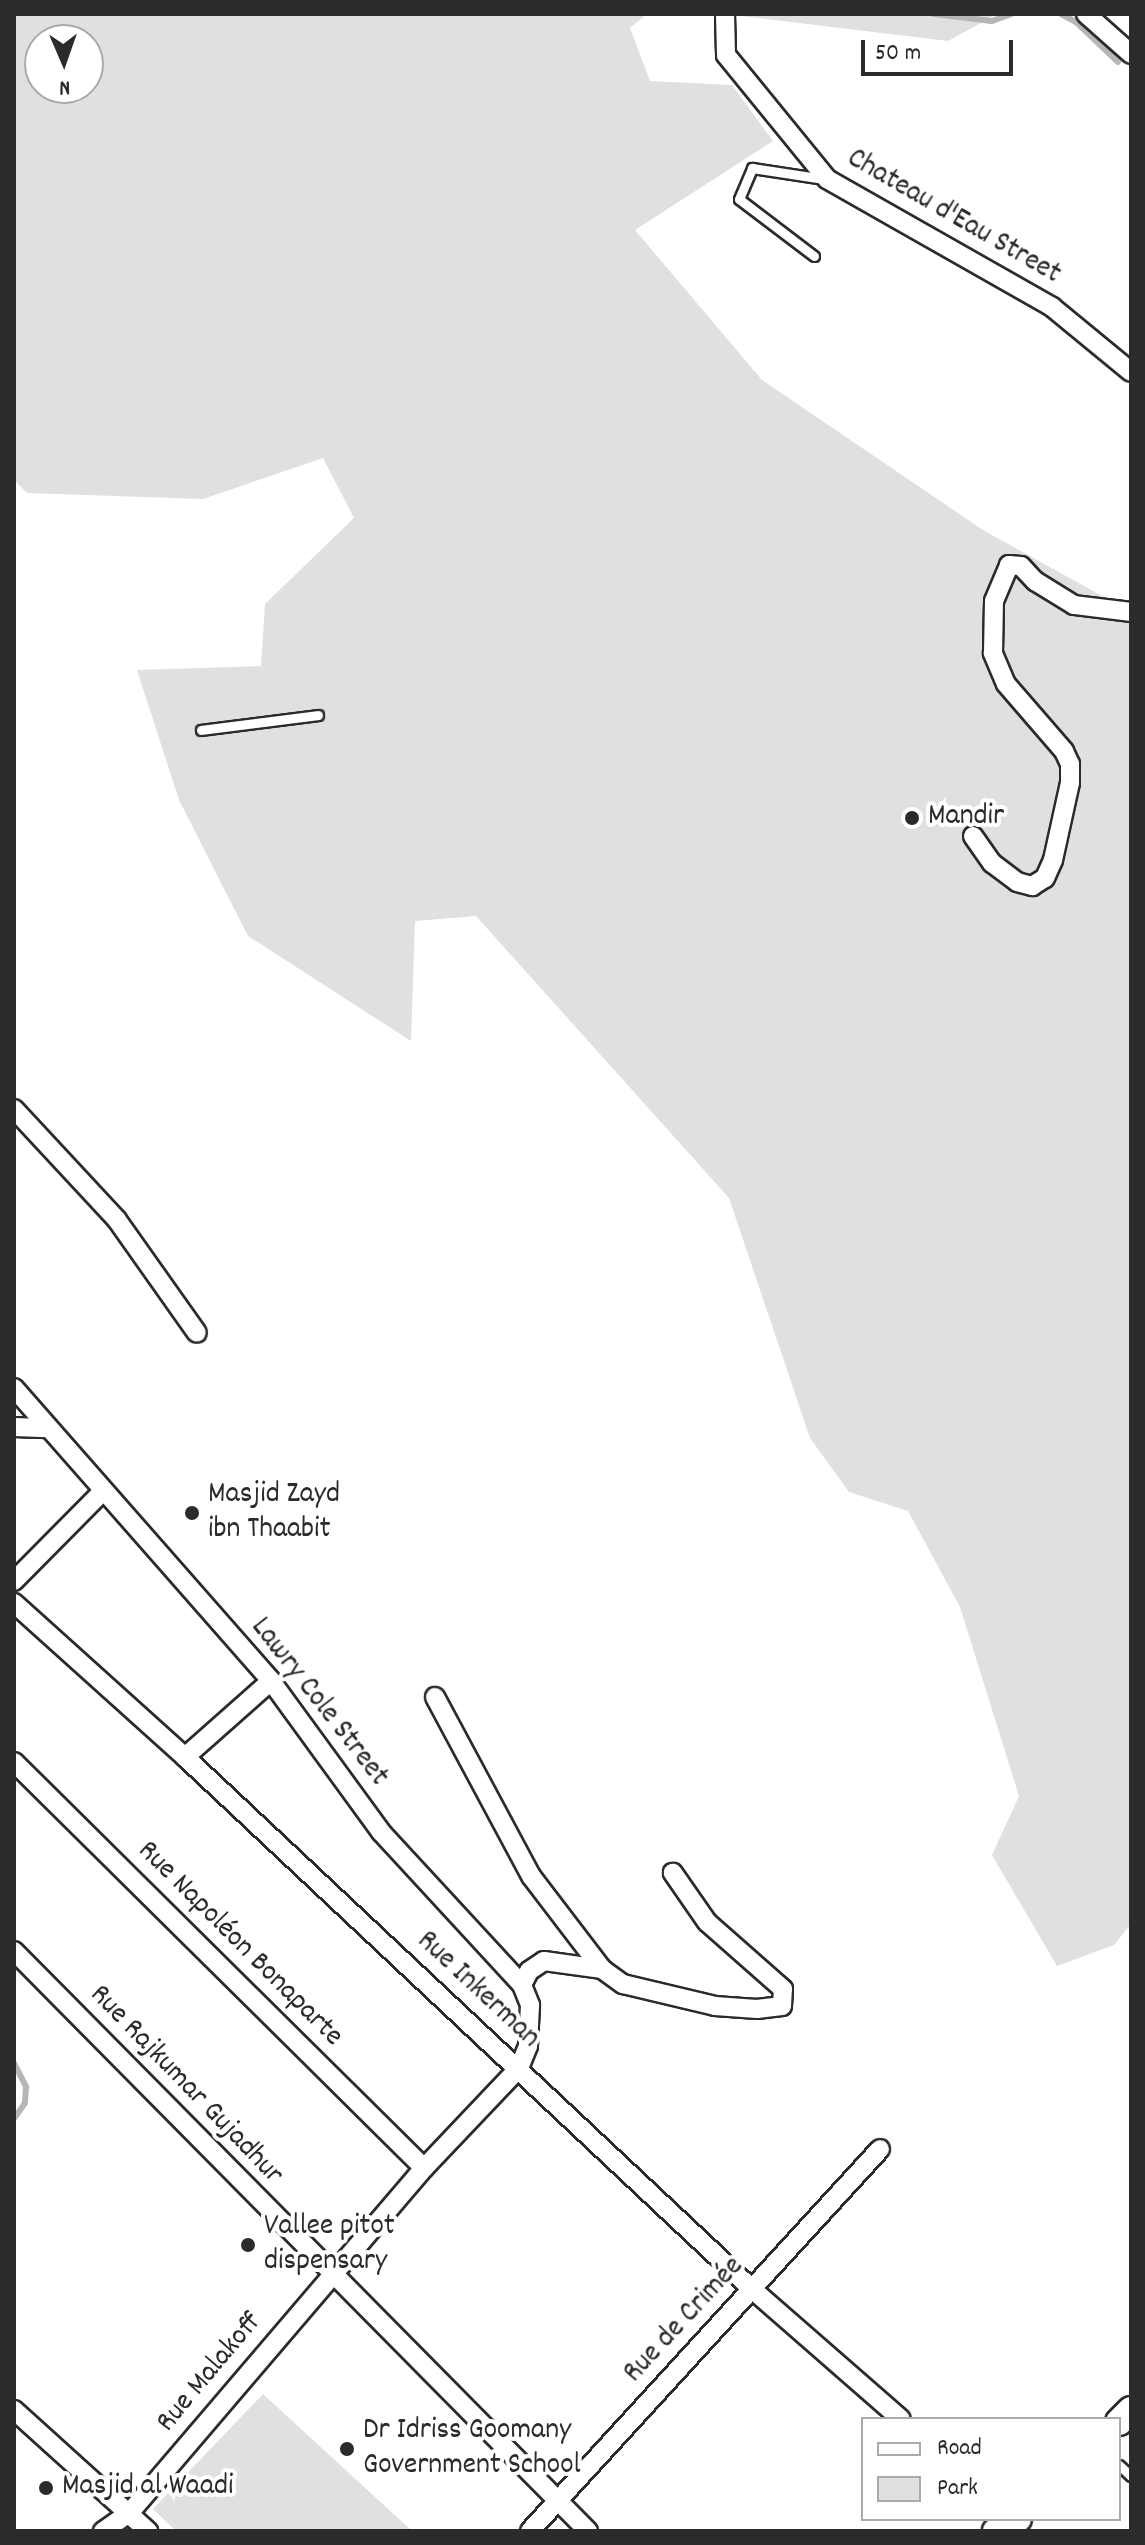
<!DOCTYPE html>
<html>
<head>
<meta charset="utf-8">
<style>
  body { margin:0 }
  #map { position:relative; width:1145px; height:2545px; overflow:hidden; background:#fff; font-family:Dekko,sans-serif }
  div>[style] { position:absolute }
  .green>* { inset:0; background:#e0e0e0 }
  .stream>* { height:6px; margin:-3px; padding:0 3px; transform-origin:3px; border-radius:3px; background:#b6b6b6 }
  .roads { filter:drop-shadow(2px 0 #2b2b2b) drop-shadow(-2px 0 #2b2b2b) drop-shadow(0 2px #2b2b2b) drop-shadow(0 -2px #2b2b2b) }
  .lane>* { height:9px; margin:-4.5px; padding:0 4.5px; transform-origin:4.5px; border-radius:4.5px; background:#fff }
  .street>* { height:18px; margin:-9px; padding:0 9px; transform-origin:9px; border-radius:9px; background:#fff }
  .secondary>* { height:26px; margin:-13px; padding:0 13px; transform-origin:13px; border-radius:13px; background:#fff }
  .dots>* { width:22px; height:22px; translate:-50% -50%; box-sizing:border-box; border:4px solid #fff; border-radius:50% }
  span { translate:-50% -50%; white-space:nowrap; text-align:center; line-height:1.15; -webkit-text-stroke:8px #fff; paint-order:stroke }
  .street-label { font-size:30px; color:#2b2b2b }
  .poi-label { font-size:30px; color:#2b2b2b }
  .left { translate:0 -50%; text-align:left }
  .frame { position:absolute; inset:0; border:16px solid #2b2b2b; pointer-events:none }
  .legend { position:absolute; left:861px; top:2417px; width:260px; height:104px; box-sizing:border-box; background:#fff; border:2px solid #aaa; margin:0; padding:10px 14px; list-style:none; font-size:24px; color:#2b2b2b }
  .legend li { display:flex; align-items:center; gap:16px; height:40px }
  .legend b { width:40px; border:2px solid #aaa }
  .north { position:absolute; left:24px; top:24px; width:80px; height:80px; box-sizing:border-box; background:#fff; border:2px solid #aaa; border-radius:50%; rotate:178deg; font-size:22px; font-weight:700; line-height:32px; text-align:center; color:#2b2b2b }
  .north::after { content:''; display:block; margin:auto; width:28px; height:36px; background:#2b2b2b; clip-path:polygon(50% 0,100% 100%,50% 72%,0 100%) }
  .scale { position:absolute; left:861px; top:40px; width:152px; height:36px; box-sizing:border-box; border:4px solid #2b2b2b; border-top:0; padding-left:10px; font-size:24px; line-height:28px; white-space:nowrap; color:#2b2b2b; -webkit-text-stroke:6px #fff; paint-order:stroke }
</style>
</head>
<body>
<div id="map">
  <div class="green">
    <div style="clip-path:polygon(evenodd,14px 14px,647px 14px,630px 28px,650px 81px,732px 85px,773px 141px,635px 230px,762px 380px,983px 530px,1131px 612px,1131px 1924px,1114px 1945px,1057px 1966px,992px 1855px,1019px 1796px,960px 1607px,908px 1511px,849px 1492px,810px 1438px,729px 1198px,476px 916px,415px 921px,411px 1041px,248px 936px,179px 800px,137px 670px,261px 666px,265px 604px,354px 518px,323px 458px,203px 499px,27px 493px,14px 480px,14px 14px,40px 40px,88px 40px,88px 88px,40px 88px,40px 40px)"></div>
    <div style="clip-path:polygon(725px 14px,997px 14px,948px 41px)"></div>
    <div style="clip-path:polygon(263px 2394px,412px 2531px,176px 2531px,153px 2509px)"></div>
  </div>
  <div class="stream">
    <div style="left:934px;top:14px;width:58px;rotate:6.9deg"></div>
    <div style="left:992px;top:21px;width:20px;rotate:-20deg"></div>
    <div style="left:1061px;top:14px;width:17px;rotate:28deg"></div>
    <div style="left:1076px;top:22px;width:58px;rotate:43.6deg"></div>
    <div style="left:14px;top:2063px;width:27px;rotate:63deg"></div>
    <div style="left:26px;top:2087px;width:16px;rotate:94deg"></div>
    <div style="left:25px;top:2103px;width:19px;rotate:125deg"></div>
  </div>
  <div class="roads">
    <div class="lane">
      <div style="left:814px;top:256px;width:94px;rotate:-142.8deg"></div>
      <div style="left:739px;top:199px;width:34px;rotate:-67deg"></div>
      <div style="left:752px;top:168px;width:73px;rotate:8.7deg"></div>
      <div style="left:201px;top:730px;width:118px;rotate:-7.3deg"></div>
      <div style="left:1119px;top:2465px;width:16px;rotate:43deg"></div>
    </div>
    <div class="street">
      <div style="left:725px;top:14px;width:41px;rotate:88.6deg"></div>
      <div style="left:726px;top:55px;width:160px;rotate:50.8deg"></div>
      <div style="left:827px;top:179px;width:259px;rotate:29.6deg"></div>
      <div style="left:1052px;top:307px;width:102px;rotate:39.4deg"></div>
      <div style="left:1086px;top:14px;width:60px;rotate:41.6deg"></div>
      <div style="left:973px;top:836px;width:33px;rotate:55deg"></div>
      <div style="left:992px;top:863px;width:31px;rotate:37deg"></div>
      <div style="left:1017px;top:882px;width:16px;rotate:15deg"></div>
      <div style="left:1032px;top:886px;width:15px;rotate:-32deg"></div>
      <div style="left:1045px;top:878px;width:20px;rotate:-66deg"></div>
      <div style="left:1053px;top:860px;width:79px;rotate:-77.6deg"></div>
      <div style="left:1070px;top:783px;width:19px;rotate:-90deg"></div>
      <div style="left:1070px;top:764px;width:14px;rotate:-115deg"></div>
      <div style="left:1064px;top:751px;width:89px;rotate:-130.9deg"></div>
      <div style="left:1006px;top:684px;width:34px;rotate:-113deg"></div>
      <div style="left:993px;top:653px;width:52px;rotate:-88.9deg"></div>
      <div style="left:994px;top:601px;width:39px;rotate:-67deg"></div>
      <div style="left:1009px;top:565px;width:12px;rotate:5deg"></div>
      <div style="left:1021px;top:566px;width:21px;rotate:47deg"></div>
      <div style="left:1035px;top:581px;width:46px;rotate:31.6deg"></div>
      <div style="left:1074px;top:605px;width:57px;rotate:7deg"></div>
      <div style="left:14px;top:1109px;width:151px;rotate:47.1deg"></div>
      <div style="left:117px;top:1220px;width:138px;rotate:54.7deg"></div>
      <div style="left:14px;top:1388px;width:390px;rotate:48.7deg"></div>
      <div style="left:271px;top:1681px;width:187px;rotate:53.9deg"></div>
      <div style="left:381px;top:1832px;width:208px;rotate:47.3deg"></div>
      <div style="left:522px;top:1985px;width:22px;rotate:68deg"></div>
      <div style="left:530px;top:2005px;width:41px;rotate:92.8deg"></div>
      <div style="left:528px;top:2046px;width:24px;rotate:112deg"></div>
      <div style="left:519px;top:2068px;width:138px;rotate:133.5deg"></div>
      <div style="left:424px;top:2168px;width:454px;rotate:130.5deg"></div>
      <div style="left:129px;top:2513px;width:32px;rotate:145deg"></div>
      <div style="left:14px;top:1427px;width:34px;rotate:2deg"></div>
      <div style="left:14px;top:1581px;width:127px;rotate:-45.3deg"></div>
      <div style="left:14px;top:1603px;width:230px;rotate:42deg"></div>
      <div style="left:185px;top:1757px;width:779px;rotate:43.18deg"></div>
      <div style="left:753px;top:2290px;width:196px;rotate:41.1deg"></div>
      <div style="left:435px;top:1697px;width:203px;rotate:61.8deg"></div>
      <div style="left:531px;top:1876px;width:117px;rotate:52.6deg"></div>
      <div style="left:602px;top:1969px;width:26px;rotate:36deg"></div>
      <div style="left:623px;top:1984px;width:95px;rotate:13.4deg"></div>
      <div style="left:715px;top:2006px;width:42px;rotate:4.1deg"></div>
      <div style="left:757px;top:2009px;width:25px;rotate:-7deg"></div>
      <div style="left:782px;top:2006px;width:17px;rotate:-87deg"></div>
      <div style="left:783px;top:1989px;width:101px;rotate:-138.6deg"></div>
      <div style="left:707px;top:1922px;width:60px;rotate:-124.8deg"></div>
      <div style="left:185px;top:1757px;width:115px;rotate:-41.5deg"></div>
      <div style="left:14px;top:1762px;width:577px;rotate:44.72deg"></div>
      <div style="left:14px;top:1951px;width:816px;rotate:45.3deg"></div>
      <div style="left:522px;top:1985px;width:16px;rotate:-63deg"></div>
      <div style="left:529px;top:1971px;width:18px;rotate:-34deg"></div>
      <div style="left:544px;top:1961px;width:59px;rotate:7.9deg"></div>
      <div style="left:14px;top:2410px;width:181px;rotate:42.1deg"></div>
      <div style="left:530px;top:2531px;width:518px;rotate:-47.5deg"></div>
    </div>
    <div class="secondary">
      <div style="left:1119px;top:2422px;width:17px;rotate:-45deg"></div>
      <div style="left:996px;top:2531px;width:25px;rotate:-29deg"></div>
    </div>
  </div>
  <div class="dots">
    <div style="left:912px;top:818px;background:#2b2b2b"></div>
    <div style="left:192px;top:1513px;background:#2b2b2b"></div>
    <div style="left:248px;top:2245px;background:#2b2b2b"></div>
    <div style="left:347px;top:2449px;background:#2b2b2b"></div>
    <div style="left:46px;top:2488px;background:#2b2b2b"></div>
  </div>
  <div class="street-label">
    <span style="left:953px;top:218px;rotate:30deg">Chateau d'Eau Street</span>
    <span style="left:318px;top:1703px;rotate:52deg">Lawry Cole Street</span>
    <span style="left:239px;top:1945px;rotate:45deg">Rue Napoléon Bonaparte</span>
    <span style="left:477px;top:1991px;rotate:43deg">Rue Inkerman</span>
    <span style="left:185px;top:2086px;rotate:46deg">Rue Rajkumar Gujadhur</span>
    <span style="left:685px;top:2321px;rotate:-47deg">Rue de Crimée</span>
    <span style="left:211px;top:2373px;rotate:-50deg">Rue Malakoff</span>
  </div>
  <div class="poi-label">
    <span class="left" style="left:928px;top:818px">Mandir</span>
    <span class="left" style="left:208px;top:1513px">Masjid Zayd<br>ibn Thaabit</span>
    <span class="left" style="left:264px;top:2245px">Vallee pitot<br>dispensary</span>
    <span class="left" style="left:363px;top:2449px">Dr Idriss Goomany<br>Government School</span>
    <span class="left" style="left:62px;top:2488px">Masjid al Waadi</span>
  </div>
  <div class="frame"></div>
  <ul class="legend">
  <li><b style="height:10px;background:#fff"></b>Road</li>
  <li><b style="height:22px;background:#e0e0e0"></b>Park</li>
  </ul>
  <div class="north">N</div>
  <div class="scale">50 m</div>
</div>
</body>
</html>
